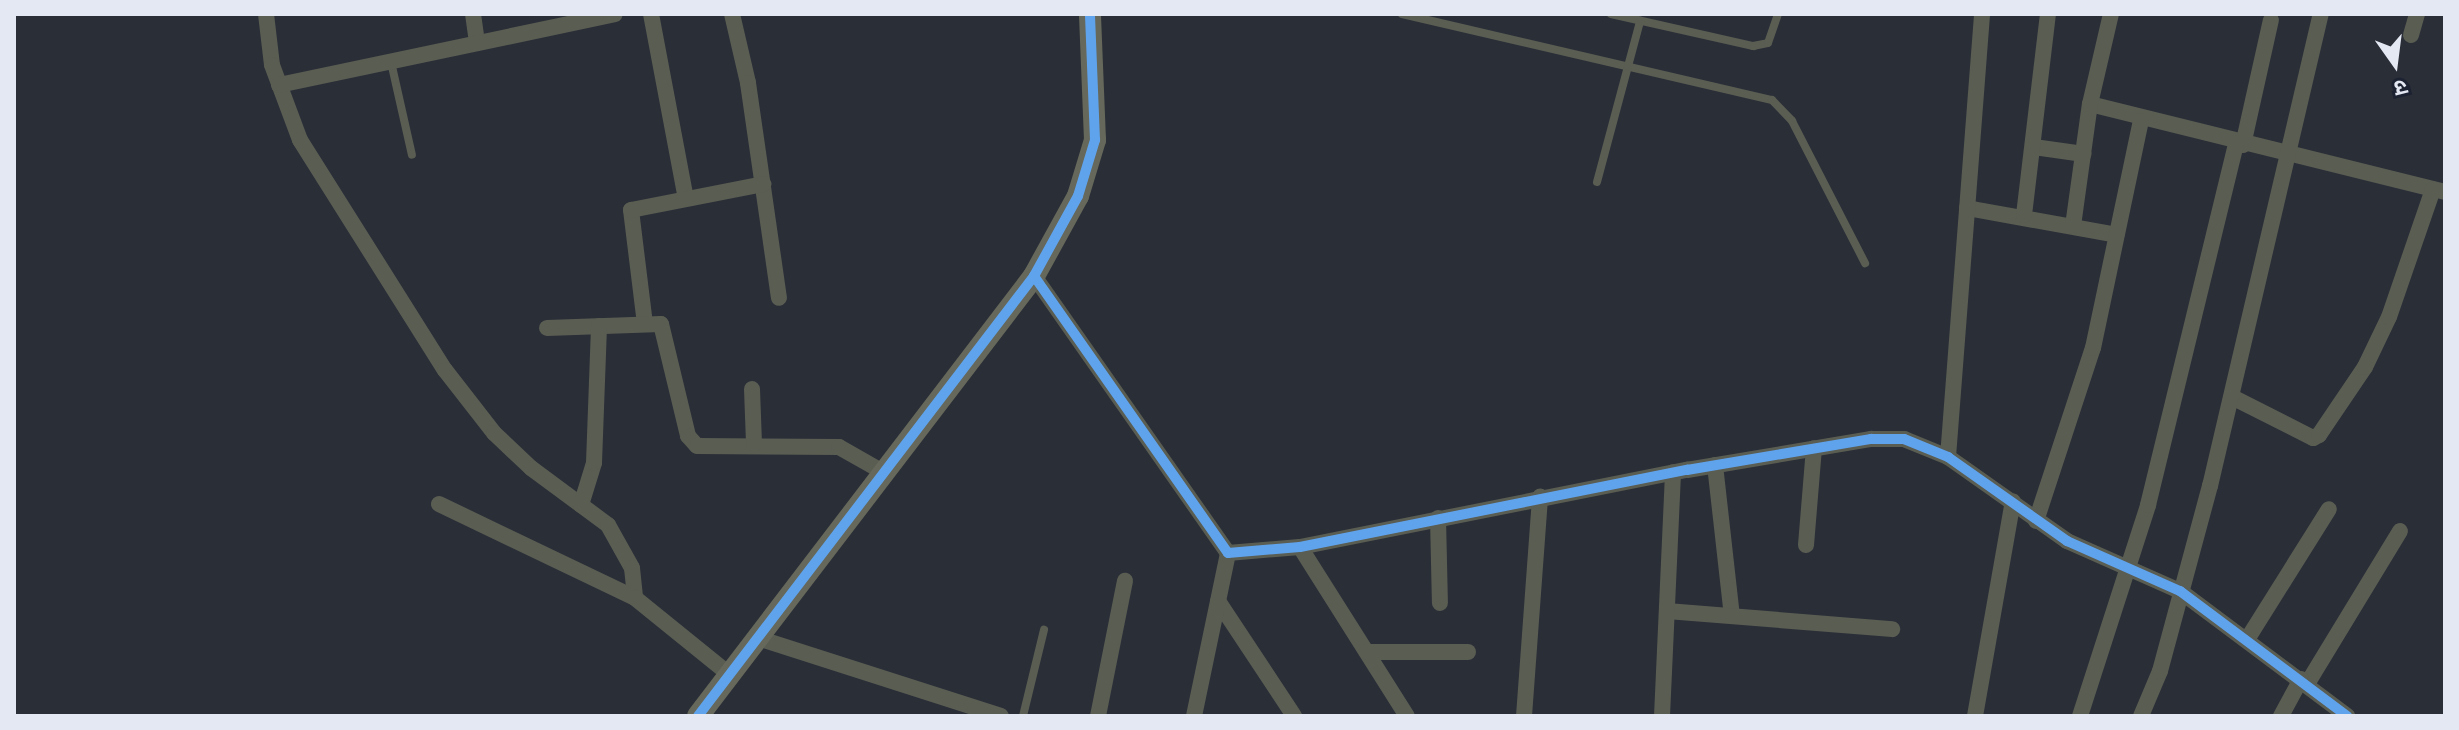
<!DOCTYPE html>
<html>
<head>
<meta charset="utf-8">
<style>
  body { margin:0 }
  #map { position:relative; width:2459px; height:730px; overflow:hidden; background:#2a2e37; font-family:"Times New Roman","Noto Sans Devanagari",serif }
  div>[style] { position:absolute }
  .lane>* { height:8px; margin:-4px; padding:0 4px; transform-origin:4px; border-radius:4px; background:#5a5d52 }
  .street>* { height:16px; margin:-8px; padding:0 8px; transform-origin:8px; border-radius:8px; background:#5a5d52 }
  .secondary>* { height:22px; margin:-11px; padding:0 11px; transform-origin:11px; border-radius:11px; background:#65685a }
  .cycleway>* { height:10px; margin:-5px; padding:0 5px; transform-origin:5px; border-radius:5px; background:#60a3ed }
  span { translate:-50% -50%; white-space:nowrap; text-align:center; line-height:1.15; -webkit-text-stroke:6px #1c2232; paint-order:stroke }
  .frame { position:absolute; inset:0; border:16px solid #e3e8f3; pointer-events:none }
  .north { position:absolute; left:2355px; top:24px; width:80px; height:80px; -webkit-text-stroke:6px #1c2232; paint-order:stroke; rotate:166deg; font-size:22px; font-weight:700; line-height:32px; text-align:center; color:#e3e8f3 }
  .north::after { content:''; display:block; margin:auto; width:28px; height:36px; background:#e3e8f3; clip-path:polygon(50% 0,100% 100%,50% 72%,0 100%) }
</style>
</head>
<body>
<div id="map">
  <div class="lane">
    <div style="left:1402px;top:14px;width:380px;rotate:13.1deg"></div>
    <div style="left:1772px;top:100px;width:29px;rotate:46deg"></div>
    <div style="left:1792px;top:121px;width:160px;rotate:62.8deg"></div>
    <div style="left:1611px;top:14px;width:146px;rotate:12.7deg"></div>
    <div style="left:1753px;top:46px;width:15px;rotate:-11deg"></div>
    <div style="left:1768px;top:43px;width:31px;rotate:-71deg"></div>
    <div style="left:391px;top:62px;width:95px;rotate:77.3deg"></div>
    <div style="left:1597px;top:182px;width:167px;rotate:-75deg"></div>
    <div style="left:1023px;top:716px;width:89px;rotate:-76.3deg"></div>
  </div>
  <div class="street">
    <div style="left:266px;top:14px;width:51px;rotate:83.3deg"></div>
    <div style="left:272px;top:65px;width:80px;rotate:69.5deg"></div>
    <div style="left:300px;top:140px;width:272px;rotate:57.8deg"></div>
    <div style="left:445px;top:370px;width:80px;rotate:52.1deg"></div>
    <div style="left:494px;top:433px;width:51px;rotate:43.4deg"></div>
    <div style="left:531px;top:468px;width:96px;rotate:36.5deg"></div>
    <div style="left:608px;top:525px;width:49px;rotate:60.8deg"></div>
    <div style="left:632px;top:568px;width:30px;rotate:84deg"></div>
    <div style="left:473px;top:14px;width:29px;rotate:82deg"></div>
    <div style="left:651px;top:14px;width:188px;rotate:79.3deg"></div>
    <div style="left:732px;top:14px;width:71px;rotate:76.9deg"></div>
    <div style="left:748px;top:83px;width:217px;rotate:81.8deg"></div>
    <div style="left:2411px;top:35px;width:22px;rotate:-74deg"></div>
    <div style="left:279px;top:85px;width:343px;rotate:-11.9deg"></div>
    <div style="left:2090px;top:104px;width:366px;rotate:13.9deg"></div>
    <div style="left:2243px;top:145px;width:128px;rotate:-77.4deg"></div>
    <div style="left:2034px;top:147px;width:50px;rotate:8deg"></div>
    <div style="left:1967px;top:208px;width:152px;rotate:10.2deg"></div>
    <div style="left:2024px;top:215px;width:202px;rotate:-83.2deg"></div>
    <div style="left:2073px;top:226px;width:123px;rotate:-82.1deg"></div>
    <div style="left:2090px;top:104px;width:92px;rotate:-76.9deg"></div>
    <div style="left:1034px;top:276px;width:338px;rotate:55deg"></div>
    <div style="left:1228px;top:553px;width:72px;rotate:-4.8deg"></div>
    <div style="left:1300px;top:547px;width:395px;rotate:-11.3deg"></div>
    <div style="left:1687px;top:470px;width:187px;rotate:-9.6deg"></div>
    <div style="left:1871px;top:439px;width:33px"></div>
    <div style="left:1904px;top:439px;width:48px;rotate:22.2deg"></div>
    <div style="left:1948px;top:457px;width:146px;rotate:35.2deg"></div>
    <div style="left:2067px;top:541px;width:124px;rotate:23.9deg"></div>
    <div style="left:2180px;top:591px;width:209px;rotate:36.8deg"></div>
    <div style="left:645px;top:324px;width:115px;rotate:-97deg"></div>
    <div style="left:631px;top:210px;width:135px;rotate:-11.1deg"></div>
    <div style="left:547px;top:328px;width:114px;rotate:-2deg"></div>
    <div style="left:661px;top:324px;width:115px;rotate:76.4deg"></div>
    <div style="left:688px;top:436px;width:13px;rotate:48deg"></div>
    <div style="left:697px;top:446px;width:142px;rotate:0.4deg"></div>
    <div style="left:839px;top:447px;width:53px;rotate:29.5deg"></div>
    <div style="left:752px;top:389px;width:55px;rotate:87.9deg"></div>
    <div style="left:2232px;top:397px;width:91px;rotate:26.8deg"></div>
    <div style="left:2313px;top:438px;width:7px;rotate:-27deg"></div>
    <div style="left:2319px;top:435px;width:82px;rotate:-55.9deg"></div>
    <div style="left:2365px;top:367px;width:55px;rotate:-64.4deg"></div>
    <div style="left:2389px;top:317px;width:135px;rotate:-71deg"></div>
    <div style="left:1948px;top:457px;width:444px;rotate:-85.6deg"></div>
    <div style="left:1715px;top:465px;width:152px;rotate:83.6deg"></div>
    <div style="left:439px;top:504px;width:217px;rotate:25.6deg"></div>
    <div style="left:635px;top:598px;width:122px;rotate:39deg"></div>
    <div style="left:581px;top:505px;width:44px;rotate:-72.8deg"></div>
    <div style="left:594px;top:463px;width:137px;rotate:-87.9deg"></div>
    <div style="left:1438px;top:518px;width:85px;rotate:88.7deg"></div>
    <div style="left:2036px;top:521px;width:182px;rotate:-71.8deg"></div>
    <div style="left:2093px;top:348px;width:232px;rotate:-78.1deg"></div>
    <div style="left:1806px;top:545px;width:97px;rotate:-85.3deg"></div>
    <div style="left:1300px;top:547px;width:200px;rotate:57.7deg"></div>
    <div style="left:1218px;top:601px;width:138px;rotate:56.5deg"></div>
    <div style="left:1667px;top:611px;width:226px;rotate:4.6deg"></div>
    <div style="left:758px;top:638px;width:255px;rotate:17.8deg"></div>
    <div style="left:2248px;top:638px;width:152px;rotate:-57.9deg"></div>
    <div style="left:1367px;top:652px;width:101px"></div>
    <div style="left:2307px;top:684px;width:179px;rotate:-58.7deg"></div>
    <div style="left:1098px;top:716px;width:138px;rotate:-78.7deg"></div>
    <div style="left:1194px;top:716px;width:167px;rotate:-78.2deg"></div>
    <div style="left:1524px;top:716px;width:220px;rotate:-85.8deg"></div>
    <div style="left:1662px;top:716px;width:244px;rotate:-87.4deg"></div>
    <div style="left:1975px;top:716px;width:218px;rotate:-80deg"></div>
    <div style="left:2080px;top:716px;width:222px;rotate:-72.1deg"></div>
    <div style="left:2148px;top:505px;width:372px;rotate:-76.3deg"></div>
    <div style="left:2141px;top:716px;width:49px;rotate:-67.1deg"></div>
    <div style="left:2160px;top:671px;width:192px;rotate:-74.9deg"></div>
    <div style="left:2210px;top:486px;width:485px;rotate:-76.8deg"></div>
    <div style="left:2281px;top:716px;width:42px;rotate:-61.6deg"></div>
  </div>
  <div class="secondary">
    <div style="left:698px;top:716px;width:554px;rotate:-52.63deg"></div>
    <div style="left:1034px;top:276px;width:91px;rotate:-61.2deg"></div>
    <div style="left:1078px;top:196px;width:59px;rotate:-73.1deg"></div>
    <div style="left:1095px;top:140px;width:126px;rotate:-92.3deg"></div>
  </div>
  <div class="cycleway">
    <div style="left:1034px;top:276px;width:338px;rotate:55deg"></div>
    <div style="left:1228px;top:553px;width:72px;rotate:-4.8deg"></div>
    <div style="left:1300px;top:547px;width:395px;rotate:-11.3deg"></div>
    <div style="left:1687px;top:470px;width:187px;rotate:-9.6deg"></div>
    <div style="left:1871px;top:439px;width:33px"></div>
    <div style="left:1904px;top:439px;width:48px;rotate:22.2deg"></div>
    <div style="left:1948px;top:457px;width:146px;rotate:35.2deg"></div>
    <div style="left:2067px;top:541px;width:124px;rotate:23.9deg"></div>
    <div style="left:2180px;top:591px;width:209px;rotate:36.8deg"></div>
    <div style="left:698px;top:716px;width:554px;rotate:-52.63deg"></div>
    <div style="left:1034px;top:276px;width:91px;rotate:-61.2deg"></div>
    <div style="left:1078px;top:196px;width:59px;rotate:-73.1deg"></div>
    <div style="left:1095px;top:140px;width:126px;rotate:-92.3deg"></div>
  </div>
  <div class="frame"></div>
  <div class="north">उ</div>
</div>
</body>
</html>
